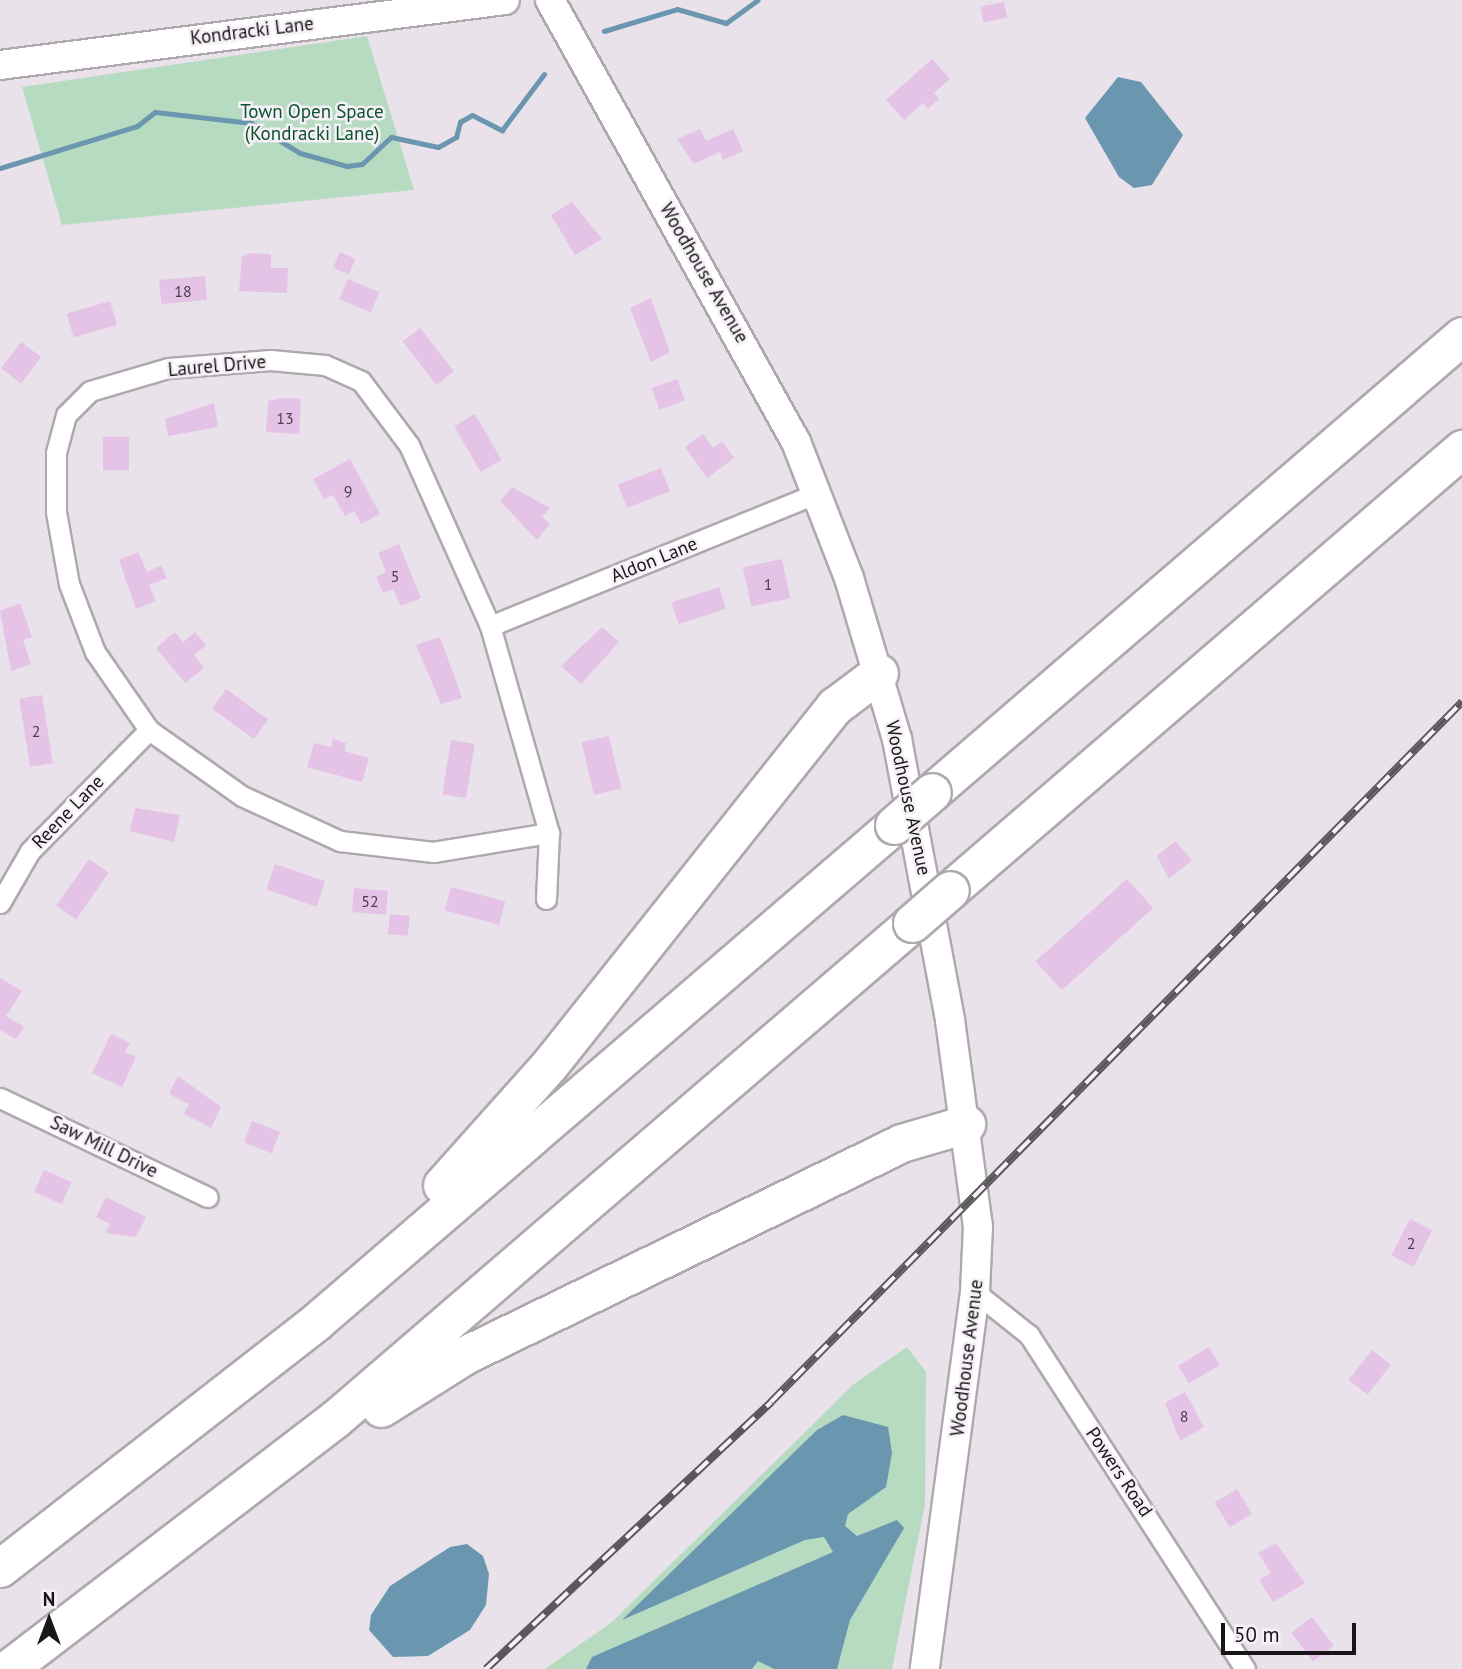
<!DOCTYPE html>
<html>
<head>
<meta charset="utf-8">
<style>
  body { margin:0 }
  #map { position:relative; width:1462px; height:1669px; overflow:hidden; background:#e9e2ea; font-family:"PT Sans",sans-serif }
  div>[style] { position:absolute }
  .green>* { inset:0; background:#b7dbc1 }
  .water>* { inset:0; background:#6b96af }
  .stream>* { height:5px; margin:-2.5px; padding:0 2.5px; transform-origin:2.5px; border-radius:2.5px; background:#6b96af }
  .building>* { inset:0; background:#e4c3e7; transform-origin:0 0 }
  .roads { filter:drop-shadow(2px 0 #afa9af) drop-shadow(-2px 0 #afa9af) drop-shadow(0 2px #afa9af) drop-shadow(0 -2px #afa9af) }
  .street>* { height:19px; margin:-9.5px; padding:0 9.5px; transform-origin:9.5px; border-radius:9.5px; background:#fff }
  .secondary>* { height:28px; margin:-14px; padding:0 14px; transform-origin:14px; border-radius:14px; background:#fff }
  .highway>* { height:37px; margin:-18.5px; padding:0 18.5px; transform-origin:18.5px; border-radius:18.5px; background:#fff }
  .rail>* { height:8px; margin-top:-4px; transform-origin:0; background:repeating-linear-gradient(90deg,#f6f0f7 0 16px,#5b575b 0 32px); box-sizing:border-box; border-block:2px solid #5b575b }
  .bridges { filter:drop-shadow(2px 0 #afa9af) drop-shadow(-2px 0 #afa9af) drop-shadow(0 2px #afa9af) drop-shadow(0 -2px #afa9af) }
  .highway-bridge>* { height:37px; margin:-18.5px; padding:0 18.5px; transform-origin:18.5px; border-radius:18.5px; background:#fff }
  span { translate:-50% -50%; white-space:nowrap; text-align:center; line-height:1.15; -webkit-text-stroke:5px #f6f0f7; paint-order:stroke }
  .number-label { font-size:16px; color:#4b414c }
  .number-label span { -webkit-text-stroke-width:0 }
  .street-label { font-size:19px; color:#181618 }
  .park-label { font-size:19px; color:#0c522e }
  .north { position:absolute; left:14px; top:1585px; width:70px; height:70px; -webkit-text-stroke:5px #f6f0f7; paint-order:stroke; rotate:0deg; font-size:19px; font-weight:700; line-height:28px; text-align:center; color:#181618 }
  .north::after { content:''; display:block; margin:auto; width:24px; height:32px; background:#181618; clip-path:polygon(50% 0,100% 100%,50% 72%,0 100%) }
  .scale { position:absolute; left:1221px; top:1623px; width:135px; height:32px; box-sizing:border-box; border:4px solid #181618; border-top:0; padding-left:9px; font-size:21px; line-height:24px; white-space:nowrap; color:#181618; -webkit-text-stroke:5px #f6f0f7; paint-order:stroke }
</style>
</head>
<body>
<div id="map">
  <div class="green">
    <div style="clip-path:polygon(367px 36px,414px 190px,62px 225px,22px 87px)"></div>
    <div style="clip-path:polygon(907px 1347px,926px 1372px,925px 1504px,892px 1669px,545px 1669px,612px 1622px,854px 1384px)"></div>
  </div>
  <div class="water">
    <div style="clip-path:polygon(1118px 77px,1141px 82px,1183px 135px,1152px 185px,1134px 188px,1119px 177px,1085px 118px)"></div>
    <div style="clip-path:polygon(843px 1415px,888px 1427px,892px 1453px,886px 1487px,848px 1514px,845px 1526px,857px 1536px,897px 1520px,904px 1528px,850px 1620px,837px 1669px,774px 1669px,758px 1661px,752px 1669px,586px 1669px,592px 1657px,833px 1552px,824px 1537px,805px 1540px,622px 1620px,817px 1430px)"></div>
    <div style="clip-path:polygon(467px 1544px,483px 1556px,489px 1574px,486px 1605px,470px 1630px,428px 1656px,393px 1657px,369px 1630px,371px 1615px,390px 1586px,450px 1547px)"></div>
  </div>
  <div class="stream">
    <div style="left:604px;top:31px;width:76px;rotate:-16.8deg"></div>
    <div style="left:677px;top:9px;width:51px;rotate:15.9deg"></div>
    <div style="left:726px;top:23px;width:39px;rotate:-36deg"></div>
    <div style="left:0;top:168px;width:143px;rotate:-17deg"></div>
    <div style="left:137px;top:126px;width:23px;rotate:-38deg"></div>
    <div style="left:155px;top:112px;width:97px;rotate:6.5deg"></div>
    <div style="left:251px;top:123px;width:57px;rotate:31.5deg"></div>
    <div style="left:300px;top:153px;width:49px;rotate:15.5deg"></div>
    <div style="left:347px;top:166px;width:15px;rotate:-8deg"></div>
    <div style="left:362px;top:164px;width:40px;rotate:-43deg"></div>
    <div style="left:391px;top:137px;width:48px;rotate:12deg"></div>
    <div style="left:438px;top:147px;width:21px;rotate:-29deg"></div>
    <div style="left:456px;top:137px;width:16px;rotate:-75deg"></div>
    <div style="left:460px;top:122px;width:14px;rotate:-30deg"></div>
    <div style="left:472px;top:115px;width:34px;rotate:27deg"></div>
    <div style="left:502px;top:130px;width:70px;rotate:-53.1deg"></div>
  </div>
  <div class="building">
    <div style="left:1004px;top:2px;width:16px;height:24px;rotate:79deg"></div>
    <div style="clip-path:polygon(932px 59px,950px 79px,934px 93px,939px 99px,928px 109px,923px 103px,904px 120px,886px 100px)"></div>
    <div style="clip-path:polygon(700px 129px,706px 141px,733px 129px,743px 151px,723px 160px,720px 152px,694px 164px,677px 139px)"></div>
    <div style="clip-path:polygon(572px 202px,602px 239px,575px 255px,551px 215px)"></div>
    <div style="left:340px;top:252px;width:17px;height:17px;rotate:24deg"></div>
    <div style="clip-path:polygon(250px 253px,271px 254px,271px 268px,288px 268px,287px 293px,239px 291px,242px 257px)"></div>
    <div style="left:205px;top:276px;width:24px;height:46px;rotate:85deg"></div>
    <div style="left:348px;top:279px;width:34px;height:22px;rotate:23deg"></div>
    <div style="clip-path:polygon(651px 298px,670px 352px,651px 362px,630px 308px)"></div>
    <div style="left:110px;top:301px;width:25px;height:45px;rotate:74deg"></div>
    <div style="left:420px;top:328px;width:55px;height:22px;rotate:52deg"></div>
    <div style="left:21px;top:342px;width:25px;height:33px;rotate:37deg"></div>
    <div style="left:677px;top:379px;width:23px;height:27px;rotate:70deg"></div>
    <div style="clip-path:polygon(282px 398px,301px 399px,299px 434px,266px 432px,268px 401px)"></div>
    <div style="clip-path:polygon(214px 403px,218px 427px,168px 436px,165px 419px)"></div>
    <div style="left:475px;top:414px;width:53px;height:24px;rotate:60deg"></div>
    <div style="clip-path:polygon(703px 434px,713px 448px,722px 441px,734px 458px,707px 478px,685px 447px)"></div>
    <div style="left:103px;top:437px;width:26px;height:33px"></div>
    <div style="clip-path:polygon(350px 459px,380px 514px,361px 524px,354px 511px,345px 516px,333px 495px,324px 499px,313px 479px)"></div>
    <div style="left:661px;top:468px;width:25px;height:46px;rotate:69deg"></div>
    <div style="clip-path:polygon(512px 487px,550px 508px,542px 517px,550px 524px,537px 540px,500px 501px)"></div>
    <div style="clip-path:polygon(399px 544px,421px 598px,401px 606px,393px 589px,383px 593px,376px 577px,386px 572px,378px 553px)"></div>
    <div style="clip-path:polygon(138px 552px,147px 572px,161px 565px,167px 578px,149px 585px,156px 601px,136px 609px,119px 560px)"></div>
    <div style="left:782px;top:559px;width:40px;height:40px;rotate:78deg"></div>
    <div style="left:719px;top:587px;width:23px;height:50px;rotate:72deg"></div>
    <div style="clip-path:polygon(20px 603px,32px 637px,23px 640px,31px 664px,11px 671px,0 611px)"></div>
    <div style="clip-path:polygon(602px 627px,619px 642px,581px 684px,561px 666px)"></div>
    <div style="clip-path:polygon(175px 632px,183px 642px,195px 632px,206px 645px,194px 655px,204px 668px,185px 683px,156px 648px)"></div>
    <div style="clip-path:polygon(440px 637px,462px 698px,441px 704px,416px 645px)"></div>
    <div style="left:226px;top:689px;width:52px;height:24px;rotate:36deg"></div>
    <div style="left:42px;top:695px;width:69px;height:23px;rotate:81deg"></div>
    <div style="left:609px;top:736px;width:54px;height:28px;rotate:77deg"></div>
    <div style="clip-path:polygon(333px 739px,346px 743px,344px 751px,369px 758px,362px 782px,307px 767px,314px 743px,331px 747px)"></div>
    <div style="left:451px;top:740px;width:24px;height:55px;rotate:9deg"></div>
    <div style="clip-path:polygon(135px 808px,180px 815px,174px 842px,130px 831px)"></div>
    <div style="clip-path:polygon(1175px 841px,1192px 860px,1169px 879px,1157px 856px)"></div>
    <div style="left:89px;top:859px;width:24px;height:57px;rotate:35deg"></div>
    <div style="left:275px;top:864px;width:53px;height:27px;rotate:19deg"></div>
    <div style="left:1127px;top:879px;width:39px;height:123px;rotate:48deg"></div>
    <div style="left:451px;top:887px;width:56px;height:24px;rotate:15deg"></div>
    <div style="left:354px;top:888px;width:34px;height:24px;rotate:5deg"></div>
    <div style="left:390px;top:914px;width:20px;height:20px;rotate:6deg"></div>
    <div style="clip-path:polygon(0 978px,22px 991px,6px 1016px,24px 1027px,16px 1039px,0 1030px)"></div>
    <div style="clip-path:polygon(111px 1034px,130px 1043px,125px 1052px,136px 1057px,122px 1087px,92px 1073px)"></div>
    <div style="clip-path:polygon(178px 1076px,221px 1107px,211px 1128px,184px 1114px,189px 1104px,169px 1094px)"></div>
    <div style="left:252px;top:1121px;width:30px;height:23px;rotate:21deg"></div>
    <div style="left:44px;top:1170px;width:30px;height:24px;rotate:24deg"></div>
    <div style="clip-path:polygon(106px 1197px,146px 1217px,136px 1237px,105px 1233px,110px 1224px,96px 1217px)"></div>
    <div style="left:1410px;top:1219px;width:25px;height:41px;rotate:27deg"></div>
    <div style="left:1209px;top:1347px;width:21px;height:36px;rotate:59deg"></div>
    <div style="left:1372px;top:1350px;width:24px;height:38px;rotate:38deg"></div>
    <div style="clip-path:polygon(1185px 1392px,1204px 1427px,1180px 1441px,1165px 1403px)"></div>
    <div style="left:1237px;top:1489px;width:29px;height:26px;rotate:59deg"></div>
    <div style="clip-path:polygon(1276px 1543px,1305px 1583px,1273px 1602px,1259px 1580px,1271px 1573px,1258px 1553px)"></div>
    <div style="left:1312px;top:1617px;width:36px;height:26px;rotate:53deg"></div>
  </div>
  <div class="roads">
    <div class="street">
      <div style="left:490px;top:626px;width:354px;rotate:-22.1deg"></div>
      <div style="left:546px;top:899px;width:66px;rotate:-87.4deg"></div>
      <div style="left:549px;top:833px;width:215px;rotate:-105.9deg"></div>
      <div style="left:490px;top:626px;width:198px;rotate:-114.1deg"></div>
      <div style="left:409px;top:445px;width:80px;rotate:-126.9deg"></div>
      <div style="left:361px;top:381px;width:39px;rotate:-156deg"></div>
      <div style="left:325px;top:365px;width:55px;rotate:-174.8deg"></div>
      <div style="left:270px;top:360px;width:102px;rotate:175.5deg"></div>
      <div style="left:168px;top:368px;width:81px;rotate:163.6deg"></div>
      <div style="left:90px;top:391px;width:34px;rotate:135deg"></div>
      <div style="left:66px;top:415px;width:39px;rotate:105deg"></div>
      <div style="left:56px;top:453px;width:59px;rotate:90deg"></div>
      <div style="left:56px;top:512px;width:73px;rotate:79.8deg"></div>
      <div style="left:69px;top:584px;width:73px;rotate:69.1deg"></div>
      <div style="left:95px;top:652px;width:95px;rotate:55.3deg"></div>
      <div style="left:149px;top:730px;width:114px;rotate:35.4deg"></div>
      <div style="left:242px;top:796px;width:108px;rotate:24.7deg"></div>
      <div style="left:340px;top:841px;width:94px;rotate:6.7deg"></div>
      <div style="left:433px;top:852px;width:118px;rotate:-9.3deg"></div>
      <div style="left:0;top:903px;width:60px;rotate:-60deg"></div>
      <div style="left:30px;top:851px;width:170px;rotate:-45.5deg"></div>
      <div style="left:0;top:1098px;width:230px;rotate:25.5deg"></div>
      <div style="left:975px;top:1292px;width:69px;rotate:38.5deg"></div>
      <div style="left:1029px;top:1335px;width:398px;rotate:57.1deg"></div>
    </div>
    <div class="secondary">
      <div style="left:550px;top:0;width:506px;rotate:60.9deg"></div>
      <div style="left:796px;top:442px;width:146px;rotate:68.7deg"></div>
      <div style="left:849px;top:578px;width:168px;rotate:73.4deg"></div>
      <div style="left:897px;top:739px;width:286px;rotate:79.3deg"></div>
      <div style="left:950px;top:1020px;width:208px;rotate:82.3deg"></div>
      <div style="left:978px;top:1226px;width:66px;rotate:92.6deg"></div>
      <div style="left:975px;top:1292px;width:380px;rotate:97.6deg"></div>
      <div style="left:0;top:65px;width:509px;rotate:-7.33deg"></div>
    </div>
    <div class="highway">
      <div style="left:932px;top:792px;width:699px;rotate:-40.71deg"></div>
      <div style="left:950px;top:890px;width:676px;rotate:-40.74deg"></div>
      <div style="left:442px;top:1185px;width:162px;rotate:-48.2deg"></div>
      <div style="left:550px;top:1064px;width:458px;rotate:-51.5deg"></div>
      <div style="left:835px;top:706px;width:55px;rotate:-36.9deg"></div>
      <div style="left:381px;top:1408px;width:99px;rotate:-32.2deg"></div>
      <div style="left:465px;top:1355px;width:485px;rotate:-25.9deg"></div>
      <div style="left:901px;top:1143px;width:68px;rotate:-16.3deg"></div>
      <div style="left:0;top:1568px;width:402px;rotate:-37.9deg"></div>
      <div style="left:317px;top:1321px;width:761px;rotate:-40.68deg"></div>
      <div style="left:8px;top:1669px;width:412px;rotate:-37.4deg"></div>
      <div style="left:335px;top:1419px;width:761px;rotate:-40.68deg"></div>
    </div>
  </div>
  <div class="rail">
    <div style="left:486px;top:1669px;width:391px;rotate:-43.1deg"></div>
    <div style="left:771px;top:1402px;width:984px;rotate:-45.37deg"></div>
  </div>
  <div class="bridges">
    <div class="highway-bridge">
      <div style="left:894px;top:825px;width:50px;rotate:-41deg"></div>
      <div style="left:912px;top:923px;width:50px;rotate:-41deg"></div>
    </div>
  </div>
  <div class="number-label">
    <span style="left:183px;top:291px">18</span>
    <span style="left:285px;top:418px">13</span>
    <span style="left:348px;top:491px">9</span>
    <span style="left:395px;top:576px">5</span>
    <span style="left:768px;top:584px">1</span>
    <span style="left:36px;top:731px">2</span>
    <span style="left:370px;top:901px">52</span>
    <span style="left:1411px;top:1243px">2</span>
    <span style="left:1184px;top:1416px">8</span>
  </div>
  <div class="street-label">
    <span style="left:252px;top:31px;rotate:-7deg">Kondracki Lane</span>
    <span style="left:704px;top:273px;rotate:60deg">Woodhouse Avenue</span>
    <span style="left:217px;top:366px;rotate:-5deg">Laurel Drive</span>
    <span style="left:654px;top:560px;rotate:-22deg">Aldon Lane</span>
    <span style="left:908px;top:798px;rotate:78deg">Woodhouse Avenue</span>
    <span style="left:68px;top:812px;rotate:-46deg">Reene Lane</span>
    <span style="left:104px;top:1147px;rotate:26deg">Saw Mill Drive</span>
    <span style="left:967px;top:1358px;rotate:-83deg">Woodhouse Avenue</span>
    <span style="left:1119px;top:1472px;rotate:56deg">Powers Road</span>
  </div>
  <div class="park-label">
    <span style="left:312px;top:123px">Town Open Space<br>(Kondracki Lane)</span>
  </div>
  <div class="north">N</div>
  <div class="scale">50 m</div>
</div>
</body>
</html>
